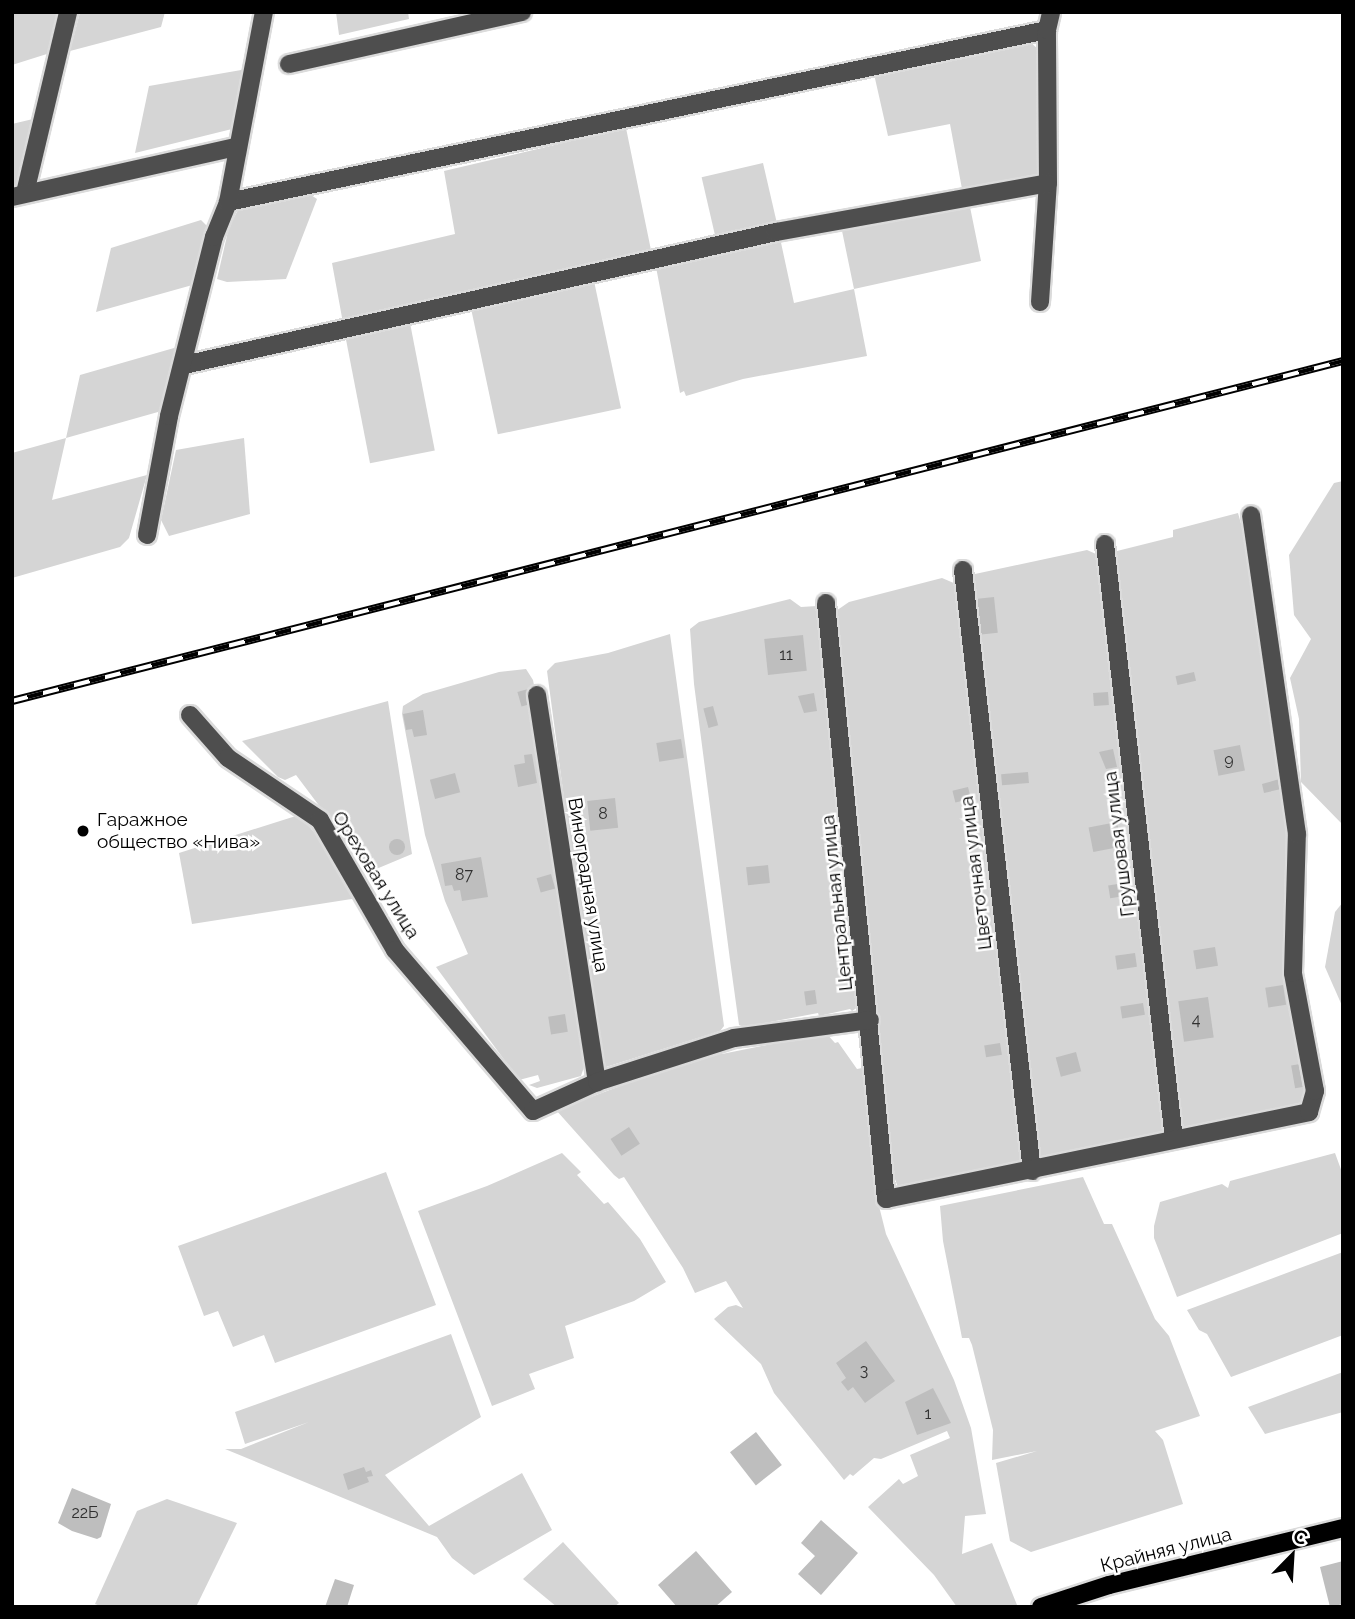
<!DOCTYPE html>
<html>
<head>
<meta charset="utf-8">
<style>
  body { margin:0 }
  #map { position:relative; width:1355px; height:1619px; overflow:hidden; background:#fff; font-family:Raleway,sans-serif }
  div>[style] { position:absolute }
  .green>* { inset:0; background:#d5d5d5; transform-origin:0 0 }
  .building>* { inset:0; background:#bebebe; transform-origin:0 0 }
  .round { border-radius:50% }
  .roads { filter:drop-shadow(2px 0 #dbdbdb) drop-shadow(-2px 0 #dbdbdb) drop-shadow(0 2px #dbdbdb) drop-shadow(0 -2px #dbdbdb) }
  .minor>* { height:18px; margin:-9px; padding:0 9px; transform-origin:9px; border-radius:9px; background:#4e4e4e }
  .major>* { height:18px; margin:-9px; padding:0 9px; transform-origin:9px; border-radius:9px; background:#000 }
  .rail>* { height:8px; margin-top:-4px; transform-origin:0; background:repeating-linear-gradient(90deg,#fff 0 16px,#000 0 32px); box-sizing:border-box; border-block:2px solid #000 }
  .dots>* { width:19px; height:19px; translate:-50% -50%; box-sizing:border-box; border:4px solid #fff; border-radius:50% }
  span { translate:-50% -50%; white-space:nowrap; text-align:center; line-height:1.15; -webkit-text-stroke:5px #fff; paint-order:stroke }
  .number-label { font-size:16px; color:#303030 }
  .number-label span { -webkit-text-stroke-width:0 }
  .poi-label { font-size:19px; color:#000 }
  .left { translate:0 -50%; text-align:left }
  .street-label { font-size:19px; color:#000 }
  .frame { position:absolute; inset:0; border:14px solid #000; pointer-events:none }
  .north { position:absolute; left:1257px; top:1521px; width:70px; height:70px; -webkit-text-stroke:5px #fff; paint-order:stroke; rotate:24deg; font-size:19px; font-weight:700; line-height:28px; text-align:center; color:#000 }
  .north::after { content:''; display:block; margin:auto; width:24px; height:32px; background:#000; clip-path:polygon(50% 0,100% 100%,50% 72%,0 100%) }
</style>
</head>
<body>
<div id="map">
  <div class="green">
    <div style="clip-path:polygon(12px 12px,61px 12px,50px 53px,12px 65px)"></div>
    <div style="clip-path:polygon(80px 12px,165px 12px,161px 27px,70px 51px)"></div>
    <div style="clip-path:polygon(336px 12px,408px 12px,409px 19px,339px 35px)"></div>
    <div style="clip-path:polygon(1029px 41px,1039px 50px,1041px 168px,1037px 174px,962px 189px,950px 124px,888px 136px,874px 74px)"></div>
    <div style="clip-path:polygon(247px 69px,232px 129px,135px 153px,149px 86px)"></div>
    <div style="clip-path:polygon(33px 119px,19px 184px,12px 186px,12px 124px)"></div>
    <div style="clip-path:polygon(626px 128px,652px 255px,343px 323px,332px 263px,455px 234px,444px 171px)"></div>
    <div style="left:763px;top:163px;width:65px;height:63px;rotate:77deg"></div>
    <div style="clip-path:polygon(308px 193px,317px 199px,286px 279px,227px 282px,217px 279px,229px 227px,241px 204px)"></div>
    <div style="clip-path:polygon(969px 202px,981px 261px,854px 289px,867px 356px,743px 379px,686px 396px,684px 391px,680px 393px,656px 267px,780px 238px,794px 303px,854px 289px,841px 226px)"></div>
    <div style="clip-path:polygon(201px 220px,208px 227px,196px 284px,96px 312px,111px 248px)"></div>
    <div style="left:594px;top:281px;width:130px;height:126px;rotate:78deg"></div>
    <div style="left:410px;top:323px;width:130px;height:66px;rotate:79deg"></div>
    <div style="clip-path:polygon(181px 346px,165px 410px,66px 438px,52px 500px,147px 475px,129px 538px,120px 547px,12px 578px,12px 453px,66px 438px,80px 375px)"></div>
    <div style="clip-path:polygon(244px 438px,250px 514px,169px 536px,161px 520px,176px 450px)"></div>
    <div style="clip-path:polygon(1343px 481px,1343px 825px,1301px 782px,1299px 719px,1290px 678px,1311px 639px,1294px 615px,1289px 555px,1334px 483px)"></div>
    <div style="clip-path:polygon(1238px 513px,1249px 552px,1289px 776px,1309px 1094px,1301px 1106px,1180px 1131px,1113px 552px,1173px 537px,1173px 530px)"></div>
    <div style="clip-path:polygon(1087px 550px,1096px 554px,1165px 1132px,1039px 1159px,970px 582px,975px 574px)"></div>
    <div style="clip-path:polygon(942px 578px,956px 584px,1023px 1153px,1022px 1163px,906px 1186px,897px 1185px,895px 1179px,833px 613px,849px 602px)"></div>
    <div style="clip-path:polygon(790px 599px,801px 607px,817px 606px,858px 1007px,852px 1011px,850px 1009px,819px 1016px,818px 1013px,744px 1027px,739px 1025px,730px 960px,694px 684px,690px 629px,699px 622px)"></div>
    <div style="clip-path:polygon(670px 634px,724px 1026px,720px 1031px,606px 1067px,599px 1060px,547px 671px,555px 663px,608px 653px)"></div>
    <div style="clip-path:polygon(526px 669px,533px 680px,536px 696px,585px 1064px,581px 1076px,537px 1088px,529px 1085px,540px 1081px,538px 1075px,519px 1080px,436px 967px,468px 954px,445px 901px,425px 835px,402px 714px,403px 706px,423px 694px,499px 672px)"></div>
    <div style="clip-path:polygon(388px 701px,412px 854px,369px 872px,296px 775px,285px 780px,278px 777px,242px 741px)"></div>
    <div style="clip-path:polygon(299px 815px,329px 849px,358px 898px,192px 924px,179px 853px)"></div>
    <div style="clip-path:polygon(1343px 902px,1343px 1008px,1325px 967px,1335px 912px)"></div>
    <div style="clip-path:polygon(826px 1033px,835px 1043px,838px 1042px,857px 1069px,862px 1068px,876px 1194px,886px 1234px,954px 1380px,971px 1428px,986px 1514px,965px 1516px,962px 1554px,992px 1543px,1017px 1605px,1014px 1607px,957px 1607px,934px 1575px,868px 1507px,899px 1479px,903px 1484px,918px 1476px,910px 1455px,950px 1438px,947px 1431px,881px 1459px,874px 1458px,853px 1476px,850px 1474px,844px 1480px,774px 1393px,761px 1364px,714px 1319px,728px 1307px,736px 1305px,743px 1308px,726px 1281px,695px 1293px,683px 1268px,624px 1177px,619px 1179px,614px 1175px,556px 1110px,709px 1053px,722px 1054px)"></div>
    <div style="clip-path:polygon(562px 1153px,581px 1172px,577px 1175px,604px 1204px,608px 1202px,640px 1239px,666px 1282px,634px 1301px,565px 1326px,574px 1358px,529px 1374px,535px 1389px,492px 1406px,418px 1211px,487px 1186px)"></div>
    <div style="clip-path:polygon(1335px 1153px,1343px 1175px,1343px 1233px,1177px 1297px,1154px 1238px,1154px 1226px,1160px 1202px,1222px 1184px,1228px 1188px,1230px 1181px)"></div>
    <div style="clip-path:polygon(386px 1172px,436px 1305px,275px 1363px,264px 1335px,233px 1347px,218px 1311px,204px 1316px,178px 1246px)"></div>
    <div style="clip-path:polygon(1083px 1177px,1104px 1224px,1112px 1224px,1155px 1319px,1169px 1336px,1200px 1416px,1155px 1431px,1163px 1440px,1183px 1504px,1031px 1552px,1010px 1541px,996px 1463px,1037px 1451px,992px 1460px,993px 1430px,972px 1345px,969px 1338px,962px 1338px,943px 1241px,940px 1206px)"></div>
    <div style="clip-path:polygon(1343px 1252px,1343px 1335px,1231px 1377px,1207px 1334px,1199px 1330px,1187px 1310px)"></div>
    <div style="clip-path:polygon(451px 1334px,481px 1417px,385px 1475px,429px 1526px,522px 1473px,552px 1530px,474px 1575px,452px 1558px,437px 1537px,225px 1449px,241px 1449px,309px 1422px,245px 1444px,235px 1412px)"></div>
    <div style="clip-path:polygon(1343px 1372px,1343px 1412px,1265px 1434px,1248px 1407px)"></div>
    <div style="clip-path:polygon(167px 1499px,237px 1523px,196px 1607px,103px 1607px,95px 1604px,137px 1511px)"></div>
    <div style="clip-path:polygon(563px 1542px,619px 1603px,614px 1607px,557px 1607px,523px 1579px)"></div>
  </div>
  <div class="building">
    <div style="left:994px;top:597px;width:36px;height:19px;rotate:84deg"></div>
    <div style="left:803px;top:635px;width:36px;height:39px;rotate:84deg"></div>
    <div style="left:1194px;top:672px;width:9px;height:19px;rotate:77deg"></div>
    <div style="left:528px;top:689px;width:15px;height:11px;rotate:74deg"></div>
    <div style="left:1108px;top:692px;width:13px;height:15px;rotate:86deg"></div>
    <div style="clip-path:polygon(814px 693px,817px 711px,804px 713px,798px 696px)"></div>
    <div style="left:713px;top:706px;width:20px;height:10px;rotate:75deg"></div>
    <div style="clip-path:polygon(423px 710px,427px 735px,414px 737px,412px 729px,406px 730px,403px 714px)"></div>
    <div style="left:681px;top:739px;width:19px;height:25px;rotate:81deg"></div>
    <div style="left:1240px;top:745px;width:26px;height:27px;rotate:79deg"></div>
    <div style="clip-path:polygon(1113px 749px,1117px 767px,1106px 769px,1099px 752px)"></div>
    <div style="clip-path:polygon(532px 754px,537px 783px,518px 787px,514px 765px,525px 763px,524px 755px)"></div>
    <div style="left:1028px;top:772px;width:11px;height:27px;rotate:85deg"></div>
    <div style="left:455px;top:773px;width:20px;height:26px;rotate:75deg"></div>
    <div style="clip-path:polygon(1283px 778px,1290px 787px,1264px 793px,1262px 784px)"></div>
    <div style="left:968px;top:787px;width:12px;height:16px;rotate:76deg"></div>
    <div style="left:615px;top:798px;width:30px;height:28px;rotate:84deg"></div>
    <div style="left:1117px;top:822px;width:25px;height:29px;rotate:79deg"></div>
    <div class="round" style="left:389px;top:839px;width:16px;height:16px"></div>
    <div style="clip-path:polygon(481px 857px,488px 897px,462px 901px,460px 890px,454px 891px,452px 885px,445px 886px,441px 864px)"></div>
    <div style="left:768px;top:865px;width:18px;height:22px;rotate:84deg"></div>
    <div style="left:551px;top:874px;width:15px;height:15px;rotate:74deg"></div>
    <div style="left:1124px;top:883px;width:13px;height:16px;rotate:81deg"></div>
    <div style="left:1215px;top:947px;width:19px;height:22px;rotate:81deg"></div>
    <div style="left:1135px;top:953px;width:14px;height:20px;rotate:82deg"></div>
    <div style="left:1283px;top:985px;width:20px;height:18px;rotate:81deg"></div>
    <div style="left:815px;top:990px;width:14px;height:11px;rotate:82deg"></div>
    <div style="left:1208px;top:997px;width:41px;height:30px;rotate:82deg"></div>
    <div style="left:1143px;top:1003px;width:12px;height:23px;rotate:81deg"></div>
    <div style="left:565px;top:1014px;width:18px;height:17px;rotate:81deg"></div>
    <div style="left:1000px;top:1043px;width:12px;height:16px;rotate:81deg"></div>
    <div style="left:1076px;top:1052px;width:20px;height:21px;rotate:75deg"></div>
    <div style="left:1300px;top:1064px;width:23px;height:9px;rotate:80deg"></div>
    <div style="left:629px;top:1127px;width:20px;height:22px;rotate:57deg"></div>
    <div style="clip-path:polygon(866px 1341px,895px 1381px,865px 1403px,853px 1387px,848px 1391px,841px 1382px,846px 1378px,836px 1363px)"></div>
    <div style="clip-path:polygon(933px 1388px,951px 1423px,917px 1435px,905px 1402px)"></div>
    <div style="left:756px;top:1432px;width:42px;height:33px;rotate:52deg"></div>
    <div style="clip-path:polygon(364px 1467px,366px 1472px,371px 1470px,373px 1476px,367px 1477px,369px 1482px,348px 1490px,343px 1474px)"></div>
    <div style="clip-path:polygon(72px 1488px,111px 1504px,101px 1537px,97px 1539px,72px 1531px,58px 1523px)"></div>
    <div style="clip-path:polygon(821px 1520px,858px 1553px,821px 1595px,798px 1574px,815px 1556px,801px 1543px)"></div>
    <div style="clip-path:polygon(696px 1551px,732px 1592px,715px 1607px,677px 1607px,658px 1585px)"></div>
    <div style="clip-path:polygon(1343px 1561px,1343px 1604px,1330px 1607px,1320px 1567px)"></div>
    <div style="clip-path:polygon(335px 1579px,354px 1585px,347px 1607px,325px 1607px)"></div>
  </div>
  <div class="roads">
    <div class="minor">
      <div style="left:289px;top:64px;width:239px;rotate:-12.6deg"></div>
      <div style="left:25px;top:193px;width:186px;rotate:-76.6deg"></div>
      <div style="left:12px;top:197px;width:230px;rotate:-12.6deg"></div>
      <div style="left:228px;top:202px;width:837px;rotate:-11.86deg"></div>
      <div style="left:1040px;top:302px;width:119px;rotate:-86.2deg"></div>
      <div style="left:1048px;top:183px;width:153px;rotate:-90.4deg"></div>
      <div style="left:1047px;top:30px;width:18px;rotate:-77deg"></div>
      <div style="left:184px;top:365px;width:607px;rotate:-12.66deg"></div>
      <div style="left:776px;top:232px;width:276px;rotate:-10.2deg"></div>
      <div style="left:147px;top:535px;width:121px;rotate:-79.5deg"></div>
      <div style="left:169px;top:416px;width:185px;rotate:-75.9deg"></div>
      <div style="left:214px;top:237px;width:38px;rotate:-68deg"></div>
      <div style="left:228px;top:202px;width:193px;rotate:-79.3deg"></div>
      <div style="left:1105px;top:544px;width:599px;rotate:83.39deg"></div>
      <div style="left:963px;top:570px;width:605px;rotate:83.45deg"></div>
      <div style="left:826px;top:603px;width:599px;rotate:84.25deg"></div>
      <div style="left:886px;top:1199px;width:432px;rotate:-11.6deg"></div>
      <div style="left:1309px;top:1112px;width:22px;rotate:-74deg"></div>
      <div style="left:1315px;top:1091px;width:120px;rotate:-100.6deg"></div>
      <div style="left:1293px;top:973px;width:139px;rotate:-88.4deg"></div>
      <div style="left:1297px;top:834px;width:322px;rotate:-98.2deg"></div>
      <div style="left:537px;top:695px;width:392px;rotate:81.2deg"></div>
      <div style="left:190px;top:715px;width:57px;rotate:48.5deg"></div>
      <div style="left:228px;top:758px;width:111px;rotate:34deg"></div>
      <div style="left:320px;top:820px;width:150px;rotate:60deg"></div>
      <div style="left:395px;top:950px;width:212px;rotate:49.4deg"></div>
      <div style="left:533px;top:1111px;width:70px;rotate:-24.4deg"></div>
      <div style="left:597px;top:1082px;width:144px;rotate:-17.8deg"></div>
      <div style="left:734px;top:1038px;width:137px;rotate:-7.5deg"></div>
    </div>
    <div class="major">
      <div style="left:1041px;top:1607px;width:71px;rotate:-17.9deg"></div>
      <div style="left:1109px;top:1585px;width:241px;rotate:-13.7deg"></div>
    </div>
  </div>
  <div class="rail">
    <div style="left:12px;top:701px;width:1374px;rotate:-14.33deg"></div>
  </div>
  <div class="dots">
    <div style="left:83px;top:831px;background:#000"></div>
  </div>
  <div class="number-label">
    <span style="left:786px;top:655px">11</span>
    <span style="left:1229px;top:760px">9</span>
    <span style="left:603px;top:814px">8</span>
    <span style="left:464px;top:875px">87</span>
    <span style="left:1196px;top:1020px">4</span>
    <span style="left:864px;top:1371px">3</span>
    <span style="left:928px;top:1414px">1</span>
    <span style="left:85px;top:1513px">22Б</span>
  </div>
  <div class="poi-label">
    <span class="left" style="left:97px;top:831px">Гаражное<br>общество «Нива»</span>
  </div>
  <div class="street-label">
    <span style="left:1119px;top:844px;rotate:-97deg">Грушовая улица</span>
    <span style="left:976px;top:873px;rotate:-97deg">Цветочная улица</span>
    <span style="left:376px;top:875px;rotate:58deg">Ореховая улица</span>
    <span style="left:588px;top:885px;rotate:81deg">Виноградная улица</span>
    <span style="left:837px;top:903px;rotate:-96deg">Центральная улица</span>
    <span style="left:1166px;top:1550px;rotate:-14deg">Крайняя улица</span>
  </div>
  <div class="frame"></div>
  <div class="north">С</div>
</div>
</body>
</html>
